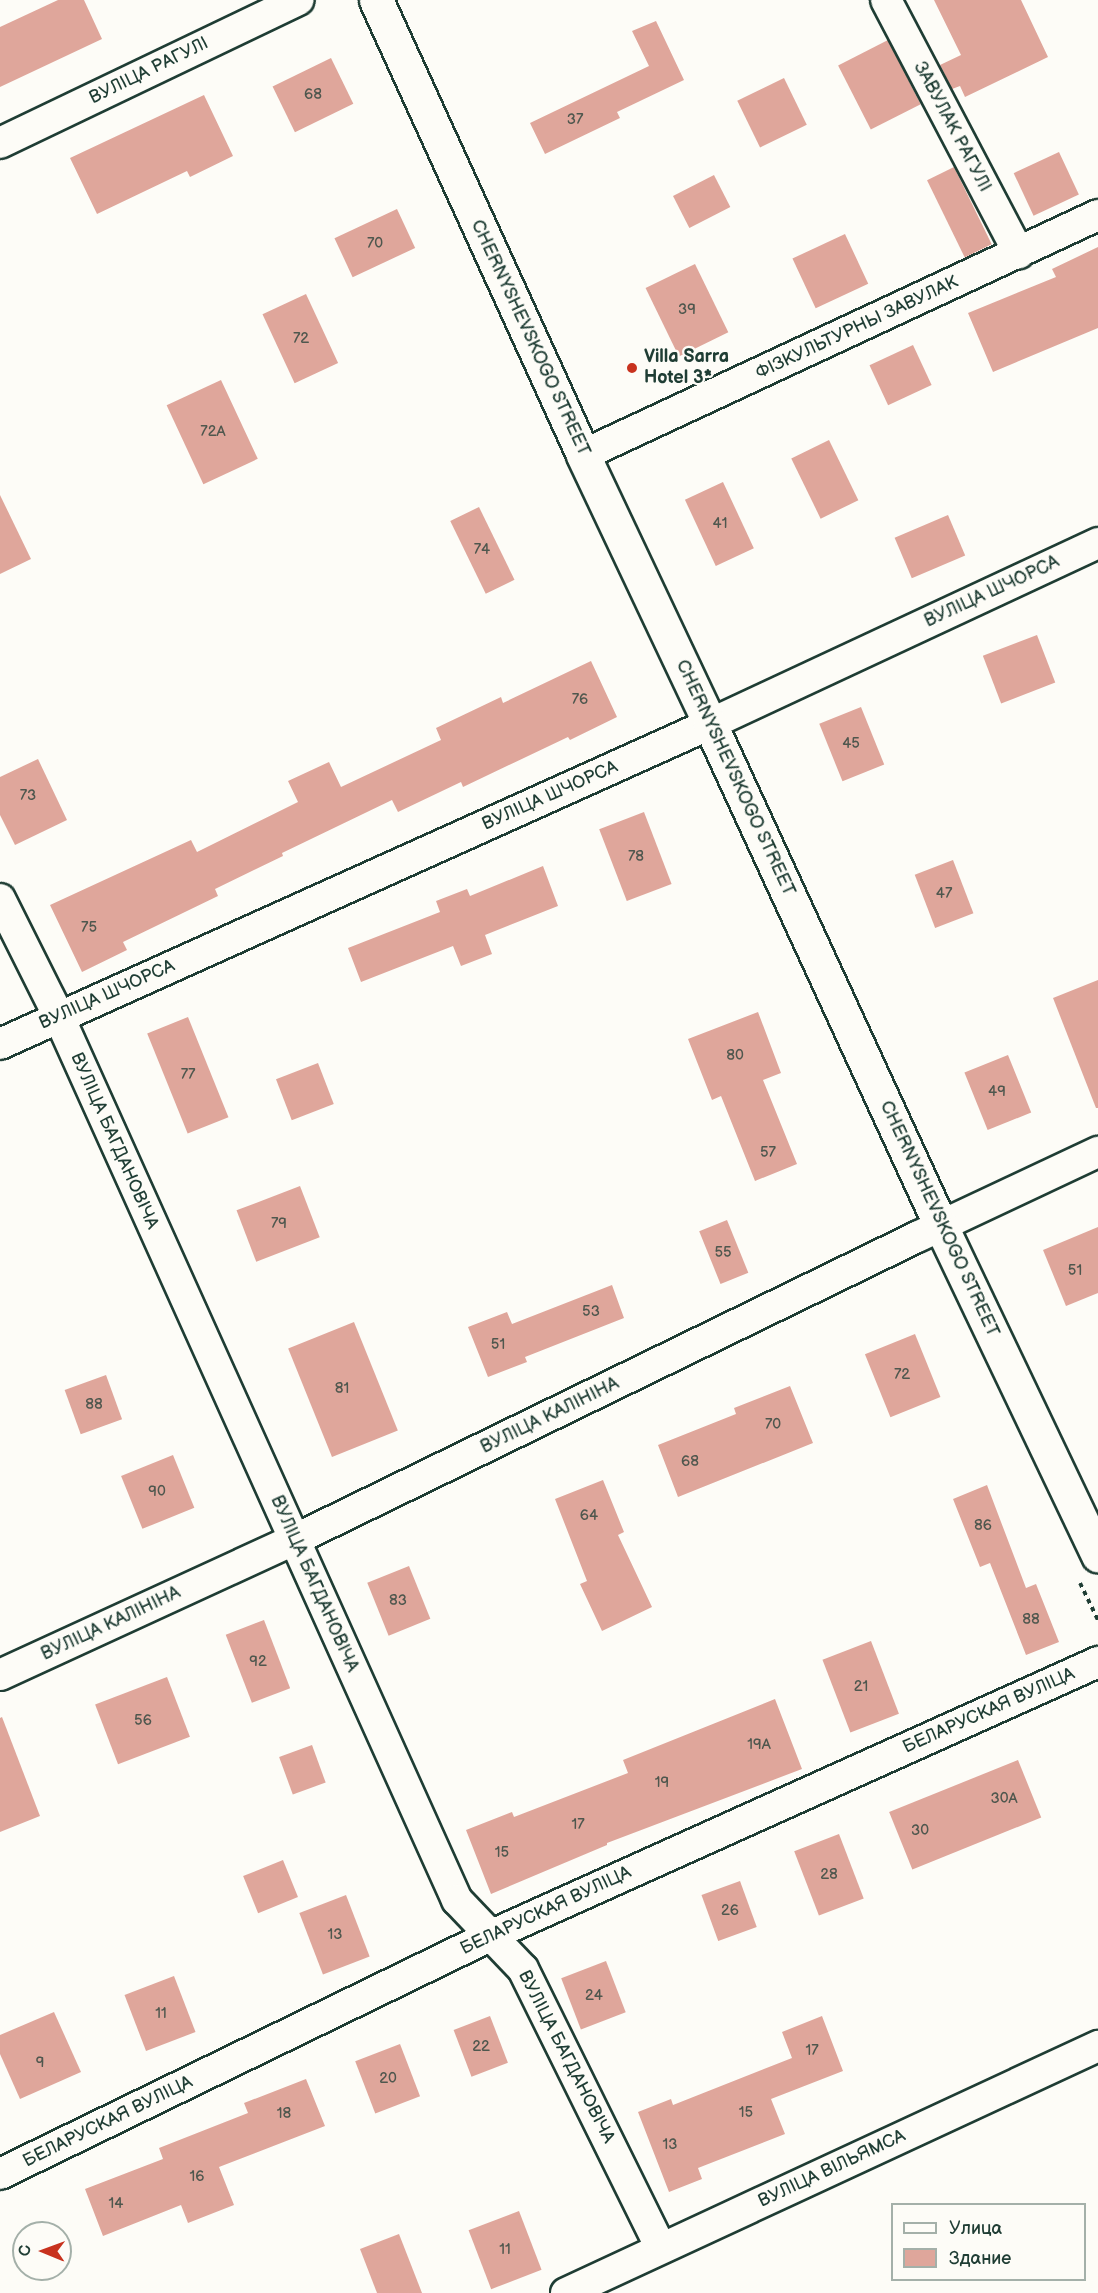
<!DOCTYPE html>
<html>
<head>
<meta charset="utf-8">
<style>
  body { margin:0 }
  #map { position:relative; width:1098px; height:2293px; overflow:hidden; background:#fdfcf7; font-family:"Balsamiq Sans",sans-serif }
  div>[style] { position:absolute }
  .building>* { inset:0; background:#dfa69b; transform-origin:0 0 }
  .path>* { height:4px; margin-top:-2px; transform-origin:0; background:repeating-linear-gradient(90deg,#1f3d34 0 4.5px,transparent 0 9px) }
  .roads { filter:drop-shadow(2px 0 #1f3d34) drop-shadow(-2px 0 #1f3d34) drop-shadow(0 2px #1f3d34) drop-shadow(0 -2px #1f3d34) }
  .street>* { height:30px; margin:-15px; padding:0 15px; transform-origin:15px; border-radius:15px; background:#fdfcf7 }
  .secondary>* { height:33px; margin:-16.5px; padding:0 16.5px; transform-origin:16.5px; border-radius:16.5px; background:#fdfcf7 }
  .dots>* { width:16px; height:16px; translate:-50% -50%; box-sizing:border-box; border:3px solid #fdfcf7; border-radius:50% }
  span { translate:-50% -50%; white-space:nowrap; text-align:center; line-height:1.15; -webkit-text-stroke:4.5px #fdfcf7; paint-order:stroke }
  .number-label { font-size:15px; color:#4f574e }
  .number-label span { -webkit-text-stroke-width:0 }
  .street-label { font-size:18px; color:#1f3d34 }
  .poi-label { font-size:18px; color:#1f3d34; font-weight:700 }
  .left { translate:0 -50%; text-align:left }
  .legend { position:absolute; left:891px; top:2203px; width:195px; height:78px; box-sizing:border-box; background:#fdfcf7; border:2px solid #a4b0a9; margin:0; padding:8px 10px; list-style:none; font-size:18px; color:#1f3d34 }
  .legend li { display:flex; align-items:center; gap:12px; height:30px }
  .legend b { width:30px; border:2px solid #a4b0a9 }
  .north { position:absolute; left:12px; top:2221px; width:60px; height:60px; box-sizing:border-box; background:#fdfcf7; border:2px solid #a4b0a9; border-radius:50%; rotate:271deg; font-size:16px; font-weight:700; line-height:24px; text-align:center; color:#1f3d34 }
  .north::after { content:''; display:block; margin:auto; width:21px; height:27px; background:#c8321e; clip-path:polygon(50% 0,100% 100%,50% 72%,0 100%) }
</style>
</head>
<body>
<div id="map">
  <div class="building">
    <div style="clip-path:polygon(58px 0,84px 0,102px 39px,0 87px,0 27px)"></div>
    <div style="clip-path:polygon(934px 0,1021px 0,1048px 57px,965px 97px,960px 86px,952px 89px,940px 65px,961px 55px)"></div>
    <div style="clip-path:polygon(656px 21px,684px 80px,617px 112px,620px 118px,545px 154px,530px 123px,649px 66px,632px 31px)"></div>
    <div style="left:888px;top:40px;width:72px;height:56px;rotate:63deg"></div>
    <div style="left:331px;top:58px;width:51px;height:65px;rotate:64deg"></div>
    <div style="left:784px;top:78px;width:52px;height:52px;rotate:64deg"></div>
    <div style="clip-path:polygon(204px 95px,233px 156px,190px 177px,187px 171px,97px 214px,70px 158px)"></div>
    <div style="left:1059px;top:152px;width:47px;height:50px;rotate:65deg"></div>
    <div style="left:954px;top:167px;width:86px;height:30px;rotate:64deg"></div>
    <div style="left:714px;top:175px;width:36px;height:46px;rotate:63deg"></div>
    <div style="left:397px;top:209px;width:43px;height:69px;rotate:65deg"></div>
    <div style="left:845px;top:234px;width:55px;height:58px;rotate:65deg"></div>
    <div style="clip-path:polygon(1098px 247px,1098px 328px,993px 372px,968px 313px,1056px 277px,1052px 269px)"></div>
    <div style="left:695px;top:264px;width:76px;height:55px;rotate:64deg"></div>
    <div style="left:306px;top:294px;width:76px;height:48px;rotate:65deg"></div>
    <div style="left:913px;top:345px;width:44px;height:48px;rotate:65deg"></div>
    <div style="left:221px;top:380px;width:87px;height:60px;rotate:65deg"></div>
    <div style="left:829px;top:440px;width:67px;height:42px;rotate:64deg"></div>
    <div style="left:723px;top:482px;width:73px;height:42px;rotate:65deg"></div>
    <div style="clip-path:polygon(0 495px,31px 559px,0 574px)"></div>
    <div style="left:479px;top:507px;width:81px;height:32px;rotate:64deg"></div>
    <div style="left:948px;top:515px;width:44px;height:58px;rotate:67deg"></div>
    <div style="left:1037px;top:635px;width:51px;height:58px;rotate:69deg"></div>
    <div style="clip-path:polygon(591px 661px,617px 717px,570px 740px,568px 737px,463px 787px,461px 782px,398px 812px,392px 800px,282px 853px,283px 856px,215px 889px,218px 896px,123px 942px,127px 950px,82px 972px,50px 905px,191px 840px,197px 852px,298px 802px,288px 781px,329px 762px,341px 787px,441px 740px,436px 728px,501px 697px,503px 703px)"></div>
    <div style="left:861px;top:707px;width:62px;height:45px;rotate:68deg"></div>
    <div style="clip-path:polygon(38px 759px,67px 820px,15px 845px,0 815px,0 777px)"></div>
    <div style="left:644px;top:812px;width:77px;height:48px;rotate:69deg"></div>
    <div style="left:953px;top:860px;width:57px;height:41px;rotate:69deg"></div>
    <div style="clip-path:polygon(543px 866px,558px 906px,485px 935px,492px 954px,461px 966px,453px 946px,361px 982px,348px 948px,440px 912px,436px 901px,467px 889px,470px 896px)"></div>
    <div style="clip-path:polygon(1098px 980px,1098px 1108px,1096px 1108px,1053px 998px)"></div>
    <div style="clip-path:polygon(758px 1012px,781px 1073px,763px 1080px,797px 1164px,755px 1181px,721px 1096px,712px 1100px,688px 1039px)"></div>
    <div style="left:188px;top:1017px;width:108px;height:44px;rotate:68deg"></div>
    <div style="left:1008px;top:1055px;width:62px;height:47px;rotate:68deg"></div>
    <div style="left:318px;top:1063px;width:44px;height:45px;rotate:69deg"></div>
    <div style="left:300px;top:1186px;width:55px;height:68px;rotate:69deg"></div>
    <div style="left:727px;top:1220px;width:57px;height:30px;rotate:68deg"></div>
    <div style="clip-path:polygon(1098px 1227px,1098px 1293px,1066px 1306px,1043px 1250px)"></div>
    <div style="clip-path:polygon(612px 1285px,624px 1318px,525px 1357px,527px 1362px,488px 1377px,468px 1327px,507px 1312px,512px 1324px)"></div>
    <div style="left:354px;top:1322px;width:117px;height:71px;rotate:68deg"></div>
    <div style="left:915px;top:1334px;width:68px;height:54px;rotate:68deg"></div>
    <div style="left:106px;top:1375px;width:47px;height:44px;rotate:70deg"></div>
    <div style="clip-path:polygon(790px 1386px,813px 1443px,678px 1497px,658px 1445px,736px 1414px,734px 1408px)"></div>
    <div style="left:173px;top:1455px;width:57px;height:56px;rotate:68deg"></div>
    <div style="clip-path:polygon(603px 1480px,624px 1532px,618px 1535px,652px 1607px,602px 1631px,580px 1584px,587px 1581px,555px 1499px)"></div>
    <div style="clip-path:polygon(987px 1485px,1026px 1588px,1036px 1584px,1059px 1642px,1026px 1655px,990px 1563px,980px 1567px,953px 1499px)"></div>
    <div style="left:409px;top:1566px;width:57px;height:45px;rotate:68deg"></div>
    <div style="left:264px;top:1620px;width:73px;height:41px;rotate:69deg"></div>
    <div style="left:871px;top:1641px;width:78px;height:52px;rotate:69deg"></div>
    <div style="left:167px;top:1677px;width:64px;height:77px;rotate:69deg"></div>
    <div style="clip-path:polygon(775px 1699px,802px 1769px,607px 1843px,607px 1845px,491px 1894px,466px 1830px,512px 1812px,514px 1817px,628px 1773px,623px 1760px)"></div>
    <div style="clip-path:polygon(2px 1717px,40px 1816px,0 1832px,0 1718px)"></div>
    <div style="left:312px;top:1745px;width:40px;height:35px;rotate:70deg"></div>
    <div style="left:1018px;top:1760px;width:62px;height:139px;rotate:68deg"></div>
    <div style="left:839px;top:1834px;width:69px;height:48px;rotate:69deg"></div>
    <div style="left:283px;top:1860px;width:40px;height:43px;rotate:68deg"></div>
    <div style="left:740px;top:1881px;width:49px;height:41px;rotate:70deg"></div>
    <div style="left:346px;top:1895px;width:66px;height:50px;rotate:69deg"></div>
    <div style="left:606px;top:1961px;width:55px;height:48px;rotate:69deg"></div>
    <div style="left:174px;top:1976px;width:60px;height:53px;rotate:69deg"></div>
    <div style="clip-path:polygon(54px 2012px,81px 2072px,20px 2099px,0 2054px,0 2035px)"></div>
    <div style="left:490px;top:2016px;width:50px;height:39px;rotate:69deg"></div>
    <div style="clip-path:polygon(822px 2016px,843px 2071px,771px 2099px,785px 2134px,698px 2168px,702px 2179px,669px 2192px,638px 2112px,671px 2099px,673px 2105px,792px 2058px,782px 2032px)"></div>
    <div style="left:400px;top:2044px;width:56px;height:48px;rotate:69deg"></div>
    <div style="clip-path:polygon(306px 2079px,325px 2126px,219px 2167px,234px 2205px,188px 2223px,181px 2205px,103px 2236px,85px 2189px,163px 2159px,159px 2148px,248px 2113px,244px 2103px)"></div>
    <div style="left:519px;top:2211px;width:63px;height:54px;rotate:69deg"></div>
    <div style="clip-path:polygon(399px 2234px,422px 2293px,377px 2293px,360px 2249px)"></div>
  </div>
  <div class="path">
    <div style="left:1080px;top:1583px;width:41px;rotate:64.1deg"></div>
  </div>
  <div class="roads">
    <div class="street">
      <div style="left:886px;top:0;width:286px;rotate:62.3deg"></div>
      <div style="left:0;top:143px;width:331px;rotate:-25.6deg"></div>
      <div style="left:583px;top:455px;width:568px;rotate:-24.99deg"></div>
      <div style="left:0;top:899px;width:132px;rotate:63.4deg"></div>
      <div style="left:59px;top:1017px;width:969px;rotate:65.74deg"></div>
      <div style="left:457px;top:1900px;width:95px;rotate:46.3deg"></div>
      <div style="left:523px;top:1969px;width:311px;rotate:63.7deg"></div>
      <div style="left:0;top:1044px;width:779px;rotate:-24.26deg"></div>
      <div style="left:710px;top:724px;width:428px;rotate:-25deg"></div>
      <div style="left:0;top:1675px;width:324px;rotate:-24.7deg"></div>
      <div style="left:294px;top:1540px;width:693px;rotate:-25.94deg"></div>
      <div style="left:917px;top:1237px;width:200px;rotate:-25.2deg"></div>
      <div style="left:0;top:2174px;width:547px;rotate:-25.91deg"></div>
      <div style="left:492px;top:1935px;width:665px;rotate:-24.25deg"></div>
      <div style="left:566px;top:2293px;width:587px;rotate:-24.9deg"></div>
    </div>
    <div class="secondary">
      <div style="left:376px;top:0;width:500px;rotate:65.5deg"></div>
      <div style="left:583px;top:455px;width:297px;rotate:64.7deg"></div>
      <div style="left:710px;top:724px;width:553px;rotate:65.29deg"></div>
      <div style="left:941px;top:1226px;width:365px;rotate:64.5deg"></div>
    </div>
  </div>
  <div class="dots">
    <div style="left:632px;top:368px;background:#c8321e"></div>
  </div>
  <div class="number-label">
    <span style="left:313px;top:95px">68</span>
    <span style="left:575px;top:120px">37</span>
    <span style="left:375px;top:244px">70</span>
    <span style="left:687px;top:310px">39</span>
    <span style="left:301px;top:339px">72</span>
    <span style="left:213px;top:432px">72А</span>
    <span style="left:720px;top:524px">41</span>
    <span style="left:482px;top:550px">74</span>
    <span style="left:580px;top:700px">76</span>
    <span style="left:851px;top:744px">45</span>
    <span style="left:28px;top:796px">73</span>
    <span style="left:636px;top:857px">78</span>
    <span style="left:944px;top:894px">47</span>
    <span style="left:89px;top:928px">75</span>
    <span style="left:735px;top:1056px">80</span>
    <span style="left:188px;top:1075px">77</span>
    <span style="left:997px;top:1092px">49</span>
    <span style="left:768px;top:1153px">57</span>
    <span style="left:279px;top:1224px">79</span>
    <span style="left:723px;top:1253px">55</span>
    <span style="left:1075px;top:1271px">51</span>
    <span style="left:591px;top:1312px">53</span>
    <span style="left:498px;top:1345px">51</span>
    <span style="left:902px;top:1375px">72</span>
    <span style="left:342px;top:1389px">81</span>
    <span style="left:94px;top:1405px">88</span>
    <span style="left:773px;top:1425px">70</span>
    <span style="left:690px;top:1462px">68</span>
    <span style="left:157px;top:1492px">90</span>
    <span style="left:589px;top:1516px">64</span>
    <span style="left:983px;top:1526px">86</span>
    <span style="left:398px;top:1601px">83</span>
    <span style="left:1031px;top:1620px">88</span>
    <span style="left:258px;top:1662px">92</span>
    <span style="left:861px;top:1687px">21</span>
    <span style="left:143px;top:1721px">56</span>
    <span style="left:759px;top:1745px">19А</span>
    <span style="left:662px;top:1783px">19</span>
    <span style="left:1004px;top:1799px">30А</span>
    <span style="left:578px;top:1825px">17</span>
    <span style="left:920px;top:1831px">30</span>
    <span style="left:502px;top:1853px">15</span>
    <span style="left:829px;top:1875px">28</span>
    <span style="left:730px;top:1911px">26</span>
    <span style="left:335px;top:1935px">13</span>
    <span style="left:594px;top:1996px">24</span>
    <span style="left:161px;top:2014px">11</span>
    <span style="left:481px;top:2047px">22</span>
    <span style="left:812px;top:2051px">17</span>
    <span style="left:40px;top:2063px">9</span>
    <span style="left:388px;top:2079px">20</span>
    <span style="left:746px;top:2113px">15</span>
    <span style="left:284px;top:2114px">18</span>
    <span style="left:670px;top:2145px">13</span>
    <span style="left:197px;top:2177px">16</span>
    <span style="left:116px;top:2204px">14</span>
    <span style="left:505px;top:2250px">11</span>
  </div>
  <div class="street-label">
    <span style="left:149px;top:71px;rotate:-26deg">ВУЛІЦА РАГУЛІ</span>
    <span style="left:952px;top:127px;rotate:62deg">ЗАВУЛАК РАГУЛІ</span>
    <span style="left:857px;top:328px;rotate:-25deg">ФІЗКУЛЬТУРНЫ ЗАВУЛАК</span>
    <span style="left:530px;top:338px;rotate:65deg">CHERNYSHEVSKOGO STREET</span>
    <span style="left:992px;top:592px;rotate:-25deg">ВУЛІЦА ШЧОРСА</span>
    <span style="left:735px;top:778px;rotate:65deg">CHERNYSHEVSKOGO STREET</span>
    <span style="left:550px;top:796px;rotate:-24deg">ВУЛІЦА ШЧОРСА</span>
    <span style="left:107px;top:995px;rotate:-24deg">ВУЛІЦА ШЧОРСА</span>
    <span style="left:114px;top:1141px;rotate:66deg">ВУЛІЦА БАГДАНОВІЧА</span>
    <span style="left:939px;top:1219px;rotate:65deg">CHERNYSHEVSKOGO STREET</span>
    <span style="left:550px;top:1416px;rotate:-26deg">ВУЛІЦА КАЛІНІНА</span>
    <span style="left:314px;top:1584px;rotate:66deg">ВУЛІЦА БАГДАНОВІЧА</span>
    <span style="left:111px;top:1624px;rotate:-25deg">ВУЛІЦА КАЛІНІНА</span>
    <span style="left:989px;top:1711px;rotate:-24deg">БЕЛАРУСКАЯ ВУЛІЦА</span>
    <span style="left:546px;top:1911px;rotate:-25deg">БЕЛАРУСКАЯ ВУЛІЦА</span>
    <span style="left:566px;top:2057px;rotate:63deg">ВУЛІЦА БАГДАНОВІЧА</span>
    <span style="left:108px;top:2122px;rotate:-26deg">БЕЛАРУСКАЯ ВУЛІЦА</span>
    <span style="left:832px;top:2169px;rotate:-25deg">ВУЛІЦА ВІЛЬЯМСА</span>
  </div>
  <div class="poi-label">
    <span class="left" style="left:644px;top:368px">Villa Sarra<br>Hotel 3*</span>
  </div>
  <ul class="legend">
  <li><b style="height:8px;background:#fdfcf7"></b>Улица</li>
  <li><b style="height:16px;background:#dfa69b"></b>Здание</li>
  </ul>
  <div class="north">С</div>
</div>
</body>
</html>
